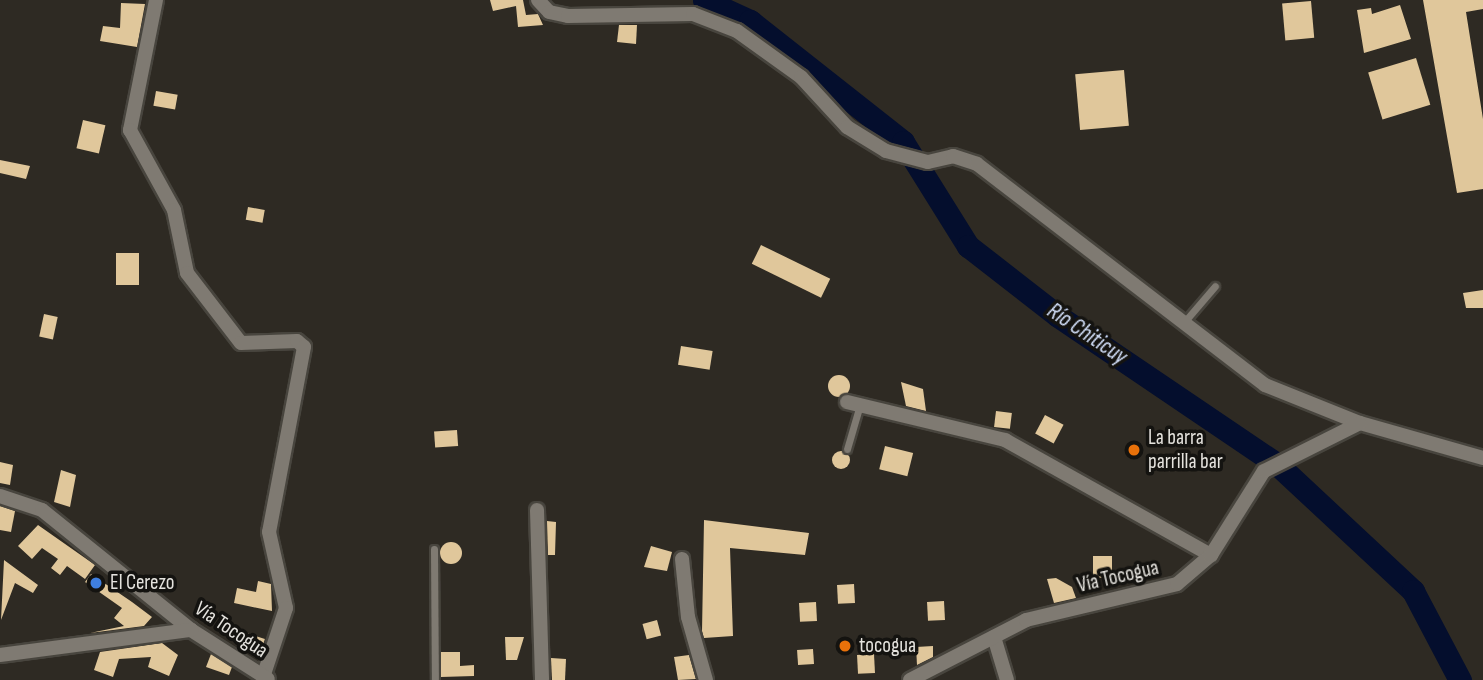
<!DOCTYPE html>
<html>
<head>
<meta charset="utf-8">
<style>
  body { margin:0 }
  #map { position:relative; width:1483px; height:680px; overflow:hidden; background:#2e2a23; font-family:"Sofia Sans Condensed",sans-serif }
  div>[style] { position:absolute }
  .river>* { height:23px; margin:-11.5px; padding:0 11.5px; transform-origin:11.5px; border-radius:11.5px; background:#040e2d }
  .building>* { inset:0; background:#e0c79b; transform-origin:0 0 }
  .round { border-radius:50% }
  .roads { filter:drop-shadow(2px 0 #48453e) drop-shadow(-2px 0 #48453e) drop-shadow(0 2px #48453e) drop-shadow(0 -2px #48453e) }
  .lane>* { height:7px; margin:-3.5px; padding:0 3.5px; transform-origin:3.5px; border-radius:3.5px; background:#7f7a72 }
  .street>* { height:14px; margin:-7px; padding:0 7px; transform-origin:7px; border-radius:7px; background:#7f7a72 }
  .dots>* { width:19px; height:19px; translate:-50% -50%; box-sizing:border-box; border:4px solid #141310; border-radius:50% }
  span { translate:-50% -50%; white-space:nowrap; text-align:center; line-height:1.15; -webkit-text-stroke:7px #141310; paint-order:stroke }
  .poi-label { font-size:21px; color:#e5e3de }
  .left { translate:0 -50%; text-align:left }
  .street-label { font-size:21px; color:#e5e3de }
  .water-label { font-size:23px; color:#d3e0fa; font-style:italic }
</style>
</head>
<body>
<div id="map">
  <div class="river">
    <div style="left:704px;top:0;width:51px;rotate:24.5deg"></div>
    <div style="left:750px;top:21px;width:195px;rotate:38.3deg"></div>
    <div style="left:903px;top:142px;width:123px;rotate:58deg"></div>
    <div style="left:968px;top:246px;width:114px;rotate:37.9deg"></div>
    <div style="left:1058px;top:316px;width:266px;rotate:34.1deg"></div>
    <div style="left:1278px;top:465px;width:185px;rotate:43deg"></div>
    <div style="left:1413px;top:591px;width:101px;rotate:62.2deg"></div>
  </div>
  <div class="building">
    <div style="clip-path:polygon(490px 0,523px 0,526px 15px,538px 14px,543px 25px,518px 27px,516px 6px,493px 11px)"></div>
    <div style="clip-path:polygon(1423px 0,1483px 0,1483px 9px,1466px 12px,1483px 119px,1483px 189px,1457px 193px)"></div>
    <div style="left:1311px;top:1px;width:37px;height:29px;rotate:85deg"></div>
    <div style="clip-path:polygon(121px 3px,145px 4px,137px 47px,100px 41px,103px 26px,120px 28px)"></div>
    <div style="clip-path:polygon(1400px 5px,1411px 39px,1364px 53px,1357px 10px,1371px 8px,1372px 14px)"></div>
    <div style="clip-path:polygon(619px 25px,637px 25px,636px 44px,617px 42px)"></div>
    <div style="left:1416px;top:58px;width:49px;height:50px;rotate:73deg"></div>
    <div style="left:1124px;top:70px;width:56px;height:49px;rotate:85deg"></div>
    <div style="left:156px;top:91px;width:22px;height:15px;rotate:10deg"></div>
    <div style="left:83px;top:120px;width:23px;height:29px;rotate:13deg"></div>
    <div style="clip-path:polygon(0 160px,30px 166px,26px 179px,0 173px)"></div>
    <div style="left:248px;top:207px;width:17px;height:13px;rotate:10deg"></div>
    <div style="left:761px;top:245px;width:77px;height:21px;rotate:26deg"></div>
    <div style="left:139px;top:253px;width:32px;height:23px;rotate:90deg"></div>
    <div style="clip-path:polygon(1483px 290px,1483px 308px,1466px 308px,1463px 293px)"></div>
    <div style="left:44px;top:314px;width:14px;height:23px;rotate:12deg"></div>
    <div style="left:681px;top:346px;width:32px;height:19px;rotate:9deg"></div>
    <div class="round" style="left:828px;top:375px;width:22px;height:22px"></div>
    <div style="clip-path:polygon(901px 382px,923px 389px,926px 411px,906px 406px)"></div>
    <div style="left:996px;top:411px;width:16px;height:16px;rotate:7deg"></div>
    <div style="left:1045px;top:415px;width:21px;height:21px;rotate:28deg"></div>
    <div style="left:457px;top:430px;width:16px;height:23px;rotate:86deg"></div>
    <div style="left:885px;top:446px;width:29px;height:24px;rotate:14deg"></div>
    <div class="round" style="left:832px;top:451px;width:18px;height:18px"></div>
    <div style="clip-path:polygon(0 462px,13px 465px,10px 485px,0 483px)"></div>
    <div style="clip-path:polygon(61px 470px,76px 475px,70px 507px,54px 502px)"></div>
    <div style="clip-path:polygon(0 506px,15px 511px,11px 532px,0 530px)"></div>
    <div style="clip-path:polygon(704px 520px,809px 533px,805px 555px,730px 548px,733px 636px,704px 638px,702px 631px)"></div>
    <div style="clip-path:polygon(547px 521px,556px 522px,555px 555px,548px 555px)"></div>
    <div style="clip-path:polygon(38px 525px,95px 565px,85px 579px,67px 566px,60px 575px,51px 568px,58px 559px,42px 548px,32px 559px,18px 546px)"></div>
    <div class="round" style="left:440px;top:542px;width:22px;height:22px"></div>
    <div style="clip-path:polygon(651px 546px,672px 552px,667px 571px,644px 567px)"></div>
    <div style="left:1093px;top:556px;width:19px;height:22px"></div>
    <div style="clip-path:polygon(4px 560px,38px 585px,33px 593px,15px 583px,1px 620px)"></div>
    <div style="clip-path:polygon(91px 574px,132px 602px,152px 617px,144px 626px,90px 633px,124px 626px,114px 618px,122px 608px,85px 582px)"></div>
    <div style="clip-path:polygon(1056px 578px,1072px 587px,1076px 598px,1054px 603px,1047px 579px)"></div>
    <div style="clip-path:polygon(258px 581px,271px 584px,272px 611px,234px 603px,237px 588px,256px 592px)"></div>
    <div style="left:854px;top:584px;width:19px;height:17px;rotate:87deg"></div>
    <div style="left:944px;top:601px;width:19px;height:17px;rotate:87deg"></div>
    <div style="left:816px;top:602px;width:19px;height:17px;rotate:87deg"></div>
    <div style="left:657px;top:620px;width:16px;height:15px;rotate:75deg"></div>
    <div style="left:243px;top:632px;width:23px;height:17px;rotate:18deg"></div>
    <div style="clip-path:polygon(505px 637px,524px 637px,517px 660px,506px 660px)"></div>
    <div style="clip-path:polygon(162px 643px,178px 655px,169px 676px,148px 667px,151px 657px,119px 659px,113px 677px,94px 670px,100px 652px)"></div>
    <div style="clip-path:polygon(933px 646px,933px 657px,917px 665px,916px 647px)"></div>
    <div style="left:813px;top:649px;width:15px;height:16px;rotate:86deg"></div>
    <div style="clip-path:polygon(441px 652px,460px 652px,460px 666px,474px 665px,474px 676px,441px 677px)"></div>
    <div style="clip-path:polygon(211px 654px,232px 667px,229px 675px,206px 667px)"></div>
    <div style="left:874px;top:654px;width:19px;height:17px;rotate:87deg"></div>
    <div style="clip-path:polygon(689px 655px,696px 679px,678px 680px,674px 657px)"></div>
    <div style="clip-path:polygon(551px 658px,566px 659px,565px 680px,552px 680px)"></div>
  </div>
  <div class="roads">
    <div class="lane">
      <div style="left:1185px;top:321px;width:46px;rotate:-49.4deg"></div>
      <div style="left:847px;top:449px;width:43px;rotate:-73.7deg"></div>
      <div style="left:434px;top:549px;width:131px;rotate:89.6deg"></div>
    </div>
    <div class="street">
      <div style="left:156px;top:0;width:133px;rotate:101.3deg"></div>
      <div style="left:130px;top:130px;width:91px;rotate:61.2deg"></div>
      <div style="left:174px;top:210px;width:64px;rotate:78.3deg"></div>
      <div style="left:187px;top:273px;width:88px;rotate:52.4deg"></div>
      <div style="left:241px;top:343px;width:56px;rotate:-2deg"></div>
      <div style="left:297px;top:341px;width:9px;rotate:41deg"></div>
      <div style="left:304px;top:347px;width:188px;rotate:100.7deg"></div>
      <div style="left:269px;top:532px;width:78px;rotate:77.4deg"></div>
      <div style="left:286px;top:608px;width:73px;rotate:108.4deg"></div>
      <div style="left:538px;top:0;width:16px;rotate:47deg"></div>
      <div style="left:549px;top:12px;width:19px;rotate:12deg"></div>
      <div style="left:568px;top:16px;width:125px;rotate:-0.9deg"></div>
      <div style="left:693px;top:14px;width:47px;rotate:21.1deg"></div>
      <div style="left:737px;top:31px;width:79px;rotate:35.7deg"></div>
      <div style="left:801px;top:77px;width:68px;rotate:47.4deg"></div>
      <div style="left:847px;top:127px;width:46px;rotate:31.6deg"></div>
      <div style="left:886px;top:151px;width:43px;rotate:14.7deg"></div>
      <div style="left:928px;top:162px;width:26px;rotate:-13deg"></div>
      <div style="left:953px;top:156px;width:25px;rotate:18deg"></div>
      <div style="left:977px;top:164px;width:363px;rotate:37.5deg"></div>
      <div style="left:1265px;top:385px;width:102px;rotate:21.8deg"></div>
      <div style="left:1360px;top:423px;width:128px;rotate:15.9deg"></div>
      <div style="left:847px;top:402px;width:163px;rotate:13.5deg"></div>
      <div style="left:1005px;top:440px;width:236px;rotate:29.2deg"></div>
      <div style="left:0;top:496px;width:44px;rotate:18.4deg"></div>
      <div style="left:42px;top:510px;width:191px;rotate:38.8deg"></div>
      <div style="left:191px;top:630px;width:91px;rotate:32.5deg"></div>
      <div style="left:537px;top:510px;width:170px;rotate:88.3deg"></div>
      <div style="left:682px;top:559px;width:58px;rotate:84.1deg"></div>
      <div style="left:688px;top:617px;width:66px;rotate:74.1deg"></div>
      <div style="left:994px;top:637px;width:45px;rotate:73.2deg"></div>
      <div style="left:0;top:655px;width:193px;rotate:-7.5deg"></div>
      <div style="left:910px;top:680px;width:131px;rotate:-27.3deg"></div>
      <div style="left:1026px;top:620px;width:155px;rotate:-13.4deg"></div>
      <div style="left:1177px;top:584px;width:45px;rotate:-40.5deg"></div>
      <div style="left:1211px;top:555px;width:99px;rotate:-57.8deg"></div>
      <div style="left:1264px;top:471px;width:107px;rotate:-26.6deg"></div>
    </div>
  </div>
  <div class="dots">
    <div style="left:1134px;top:450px;background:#e8710a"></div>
    <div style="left:96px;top:583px;background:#3f7fe0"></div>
    <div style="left:845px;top:646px;background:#e8710a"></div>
  </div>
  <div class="poi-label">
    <span class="left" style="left:1148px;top:450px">La barra<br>parrilla bar</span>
    <span class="left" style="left:110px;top:583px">El Cerezo</span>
    <span class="left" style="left:859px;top:646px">tocogua</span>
  </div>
  <div class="street-label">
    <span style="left:1118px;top:577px;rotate:-13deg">Vía Tocogua</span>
    <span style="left:231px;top:630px;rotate:34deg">Vía Tocogua</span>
  </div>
  <div class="water-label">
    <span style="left:1087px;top:334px;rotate:34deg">Río Chiticuy</span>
  </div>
</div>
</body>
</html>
